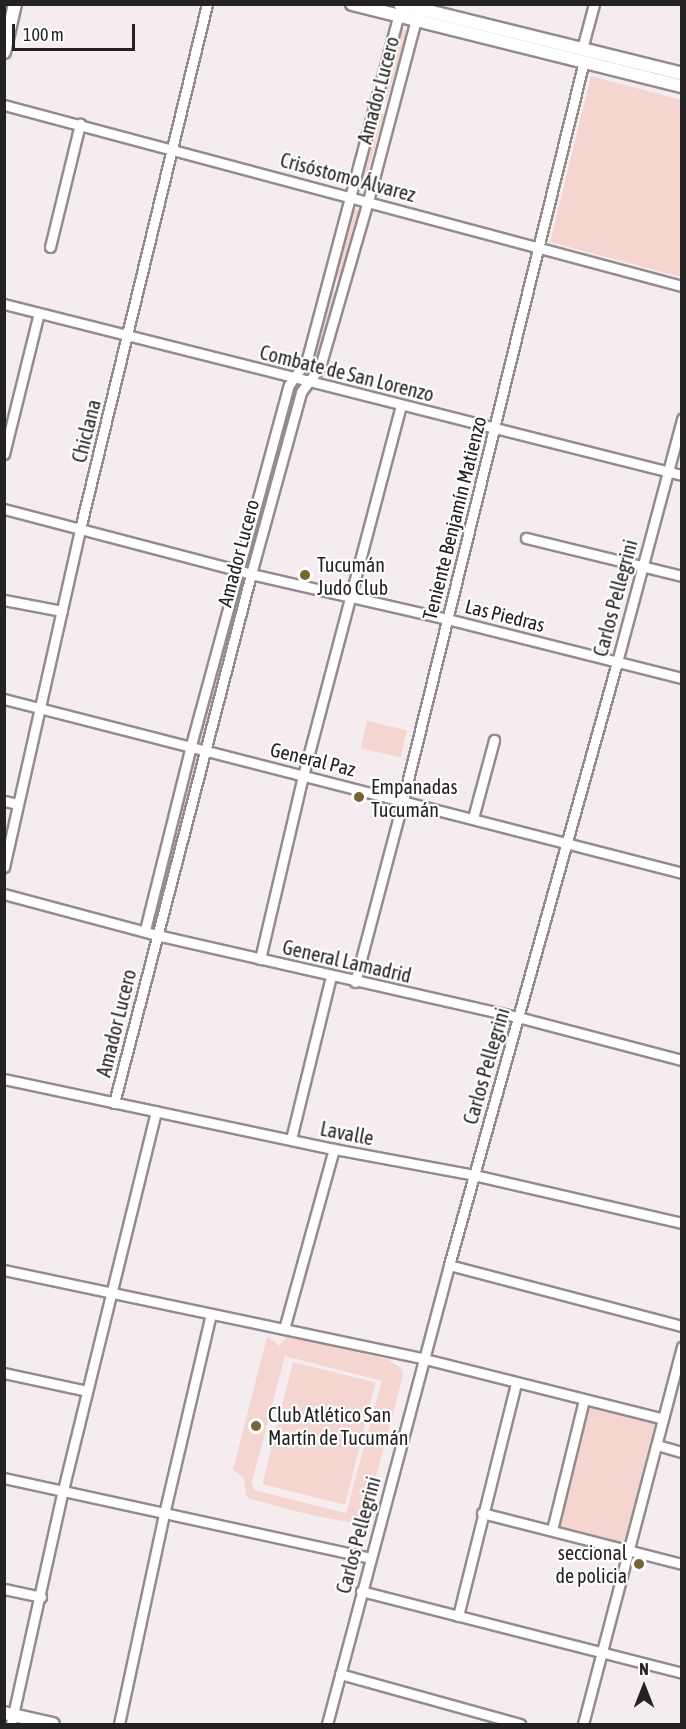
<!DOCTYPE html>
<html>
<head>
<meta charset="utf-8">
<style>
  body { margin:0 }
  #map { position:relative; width:686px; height:1729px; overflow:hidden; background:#f5ecef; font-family:"Asap Condensed",sans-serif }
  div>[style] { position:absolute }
  .green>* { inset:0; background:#f5d5cf; transform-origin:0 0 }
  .roads { filter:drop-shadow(2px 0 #938b8e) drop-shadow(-2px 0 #938b8e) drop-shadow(0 2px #938b8e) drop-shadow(0 -2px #938b8e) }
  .minor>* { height:9px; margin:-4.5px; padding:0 4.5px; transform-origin:4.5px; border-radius:4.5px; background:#fff }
  .major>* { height:12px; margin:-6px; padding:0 6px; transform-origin:6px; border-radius:6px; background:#fff }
  .dots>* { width:16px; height:16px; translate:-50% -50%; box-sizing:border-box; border:3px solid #fff; border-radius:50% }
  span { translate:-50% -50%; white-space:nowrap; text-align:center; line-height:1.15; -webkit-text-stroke:4.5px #fff; paint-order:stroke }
  .street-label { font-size:20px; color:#252223 }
  .poi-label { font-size:20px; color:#252223 }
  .left { translate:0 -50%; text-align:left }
  .right { translate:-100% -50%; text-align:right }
  .frame { position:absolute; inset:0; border:6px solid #252223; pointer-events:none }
  .north { position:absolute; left:614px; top:1657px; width:60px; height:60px; -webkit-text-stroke:4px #fff; paint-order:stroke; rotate:0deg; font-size:16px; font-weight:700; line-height:24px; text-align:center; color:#252223 }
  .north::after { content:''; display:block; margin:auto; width:21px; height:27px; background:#252223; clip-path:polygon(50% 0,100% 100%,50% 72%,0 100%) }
  .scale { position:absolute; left:12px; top:24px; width:123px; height:27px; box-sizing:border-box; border:3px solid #252223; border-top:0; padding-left:8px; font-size:18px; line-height:21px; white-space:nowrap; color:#252223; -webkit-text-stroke:4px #fff; paint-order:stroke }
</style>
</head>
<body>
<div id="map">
  <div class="green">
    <div style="clip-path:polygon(399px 28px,407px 31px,386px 102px,382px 101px)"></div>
    <div style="clip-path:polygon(591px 76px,681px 100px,681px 277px,550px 242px)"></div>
    <div style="clip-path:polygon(378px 112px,384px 114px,363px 189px,359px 187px)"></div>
    <div style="clip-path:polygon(354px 209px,359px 210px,341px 280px,335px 278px)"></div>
    <div style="left:332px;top:291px;width:6px;height:74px;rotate:18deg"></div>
    <div style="clip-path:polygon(294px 382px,301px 384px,248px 569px,243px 567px)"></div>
    <div style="clip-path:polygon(241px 575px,247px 576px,203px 745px,195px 742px)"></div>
    <div style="left:367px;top:721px;width:41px;height:28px;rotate:13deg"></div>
    <div style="clip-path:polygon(193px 750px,201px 751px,155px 929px,149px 927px)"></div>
    <div style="clip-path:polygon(evenodd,293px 1336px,389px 1360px,402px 1369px,403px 1376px,365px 1518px,360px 1524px,311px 1515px,250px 1499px,246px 1495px,244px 1478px,233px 1470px,267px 1337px,280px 1346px,286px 1337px,293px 1336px,285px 1356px,382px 1381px,346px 1513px,254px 1490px,252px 1482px,285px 1356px)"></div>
    <div style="left:293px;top:1362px;width:85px;height:126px;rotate:14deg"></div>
    <div style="left:589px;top:1406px;width:68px;height:125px;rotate:14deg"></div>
  </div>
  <div class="roads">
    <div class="minor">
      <div style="left:582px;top:49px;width:47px;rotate:-75.1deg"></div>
      <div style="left:4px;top:105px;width:702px;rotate:14.95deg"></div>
      <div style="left:50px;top:247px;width:127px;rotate:-76.3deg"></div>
      <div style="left:4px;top:304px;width:699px;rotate:14.16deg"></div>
      <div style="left:4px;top:454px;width:145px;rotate:-76.1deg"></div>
      <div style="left:4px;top:509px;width:255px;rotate:14.7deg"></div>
      <div style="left:251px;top:574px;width:201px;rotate:12.9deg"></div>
      <div style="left:447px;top:619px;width:242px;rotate:14.1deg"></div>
      <div style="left:526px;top:538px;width:161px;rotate:13.7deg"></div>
      <div style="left:4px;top:600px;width:59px;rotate:10.7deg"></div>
      <div style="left:4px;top:699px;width:700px;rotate:14.39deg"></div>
      <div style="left:4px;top:801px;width:14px;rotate:12deg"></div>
      <div style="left:473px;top:818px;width:81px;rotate:-74.9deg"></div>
      <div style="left:4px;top:867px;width:346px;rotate:-77.3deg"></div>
      <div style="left:80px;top:529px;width:540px;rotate:-76.4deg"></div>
      <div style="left:4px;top:894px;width:163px;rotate:15deg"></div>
      <div style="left:161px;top:936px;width:366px;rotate:12.8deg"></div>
      <div style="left:518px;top:1017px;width:170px;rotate:14.7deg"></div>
      <div style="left:145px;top:930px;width:191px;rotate:-76deg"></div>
      <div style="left:191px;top:745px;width:373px;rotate:-74.8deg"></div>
      <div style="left:289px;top:385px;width:32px;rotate:-55deg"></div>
      <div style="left:307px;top:359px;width:362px;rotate:-75.1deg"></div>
      <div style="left:260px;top:959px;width:188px;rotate:-76.8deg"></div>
      <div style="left:303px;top:776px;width:383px;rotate:-75.2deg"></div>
      <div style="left:355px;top:982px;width:188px;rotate:-75.2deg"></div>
      <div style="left:403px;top:800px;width:761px;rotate:-76.24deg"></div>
      <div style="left:4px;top:1079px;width:337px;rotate:12deg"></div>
      <div style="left:334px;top:1149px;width:142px;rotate:10.5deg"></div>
      <div style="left:474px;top:1175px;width:213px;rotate:13deg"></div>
      <div style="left:114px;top:1103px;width:546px;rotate:-75.48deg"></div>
      <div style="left:251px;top:574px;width:189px;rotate:-74.6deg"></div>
      <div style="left:301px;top:392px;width:31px;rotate:-53deg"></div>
      <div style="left:320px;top:367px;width:173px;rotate:-73.9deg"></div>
      <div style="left:368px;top:201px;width:192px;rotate:-75.2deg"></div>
      <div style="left:291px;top:1139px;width:168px;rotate:-76.2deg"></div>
      <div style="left:449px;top:1265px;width:241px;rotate:14.7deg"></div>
      <div style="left:4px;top:1270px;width:430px;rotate:11.9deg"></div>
      <div style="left:425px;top:1359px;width:245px;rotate:14.1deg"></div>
      <div style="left:284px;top:1329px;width:187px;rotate:-74.5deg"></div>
      <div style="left:4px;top:1373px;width:85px;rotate:12.2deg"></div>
      <div style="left:657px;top:1445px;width:26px;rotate:16deg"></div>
      <div style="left:4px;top:1478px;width:375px;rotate:12.3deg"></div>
      <div style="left:482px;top:1513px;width:206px;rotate:14.3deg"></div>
      <div style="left:552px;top:1530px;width:134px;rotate:-76.2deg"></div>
      <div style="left:4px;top:1589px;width:38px;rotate:12deg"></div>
      <div style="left:361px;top:1591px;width:331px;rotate:14.3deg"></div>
      <div style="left:458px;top:1616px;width:239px;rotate:-76deg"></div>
      <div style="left:340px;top:1674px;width:187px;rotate:15.5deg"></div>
      <div style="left:11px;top:1724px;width:240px;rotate:-77.5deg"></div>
      <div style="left:63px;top:1490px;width:390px;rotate:-76.2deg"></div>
      <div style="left:119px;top:1724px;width:215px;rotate:-77.9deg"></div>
      <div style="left:164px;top:1514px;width:205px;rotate:-76.8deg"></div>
      <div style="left:327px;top:1724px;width:475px;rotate:-75.1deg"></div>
      <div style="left:449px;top:1265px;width:626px;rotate:-74.43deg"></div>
      <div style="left:617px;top:662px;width:252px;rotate:-75deg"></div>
      <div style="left:583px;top:1724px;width:390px;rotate:-75.3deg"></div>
    </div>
    <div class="major">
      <div style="left:352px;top:4px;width:340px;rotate:14deg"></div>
      <div style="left:400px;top:4px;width:291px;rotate:13.9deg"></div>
      <div style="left:4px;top:52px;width:49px;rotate:-77.1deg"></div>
      <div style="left:4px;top:1713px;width:50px;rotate:12.7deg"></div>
    </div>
  </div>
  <div class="dots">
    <div style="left:305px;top:575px;background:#796333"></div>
    <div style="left:359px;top:797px;background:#796333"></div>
    <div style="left:256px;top:1426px;background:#796333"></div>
    <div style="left:639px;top:1564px;background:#796333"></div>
  </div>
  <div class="street-label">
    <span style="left:378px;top:90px;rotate:-75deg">Amador Lucero</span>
    <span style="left:348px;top:177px;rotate:15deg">Crisóstomo Álvarez</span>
    <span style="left:347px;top:373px;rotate:14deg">Combate de San Lorenzo</span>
    <span style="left:86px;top:431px;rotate:-76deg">Chiclana</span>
    <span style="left:454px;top:518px;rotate:-76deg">Teniente Benjamín Matienzo</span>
    <span style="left:238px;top:553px;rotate:-75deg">Amador Lucero</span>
    <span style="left:615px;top:598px;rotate:-75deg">Carlos Pellegrini</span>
    <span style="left:505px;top:615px;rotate:14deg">Las Piedras</span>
    <span style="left:313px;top:759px;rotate:14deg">General Paz</span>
    <span style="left:347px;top:961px;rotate:13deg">General Lamadrid</span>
    <span style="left:116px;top:1023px;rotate:-76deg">Amador Lucero</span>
    <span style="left:486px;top:1066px;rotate:-74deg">Carlos Pellegrini</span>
    <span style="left:347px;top:1133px;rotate:11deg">Lavalle</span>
    <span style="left:358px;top:1535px;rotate:-75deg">Carlos Pellegrini</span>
  </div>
  <div class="poi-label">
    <span class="left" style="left:317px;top:576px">Tucumán<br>Judo Club</span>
    <span class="left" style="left:371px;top:798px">Empanadas<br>Tucumán</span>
    <span class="left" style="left:268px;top:1426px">Club Atlético San<br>Martín de Tucumán</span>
    <span class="right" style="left:627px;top:1564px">seccional<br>de policia</span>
  </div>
  <div class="frame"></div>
  <div class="north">N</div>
  <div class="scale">100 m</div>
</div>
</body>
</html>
